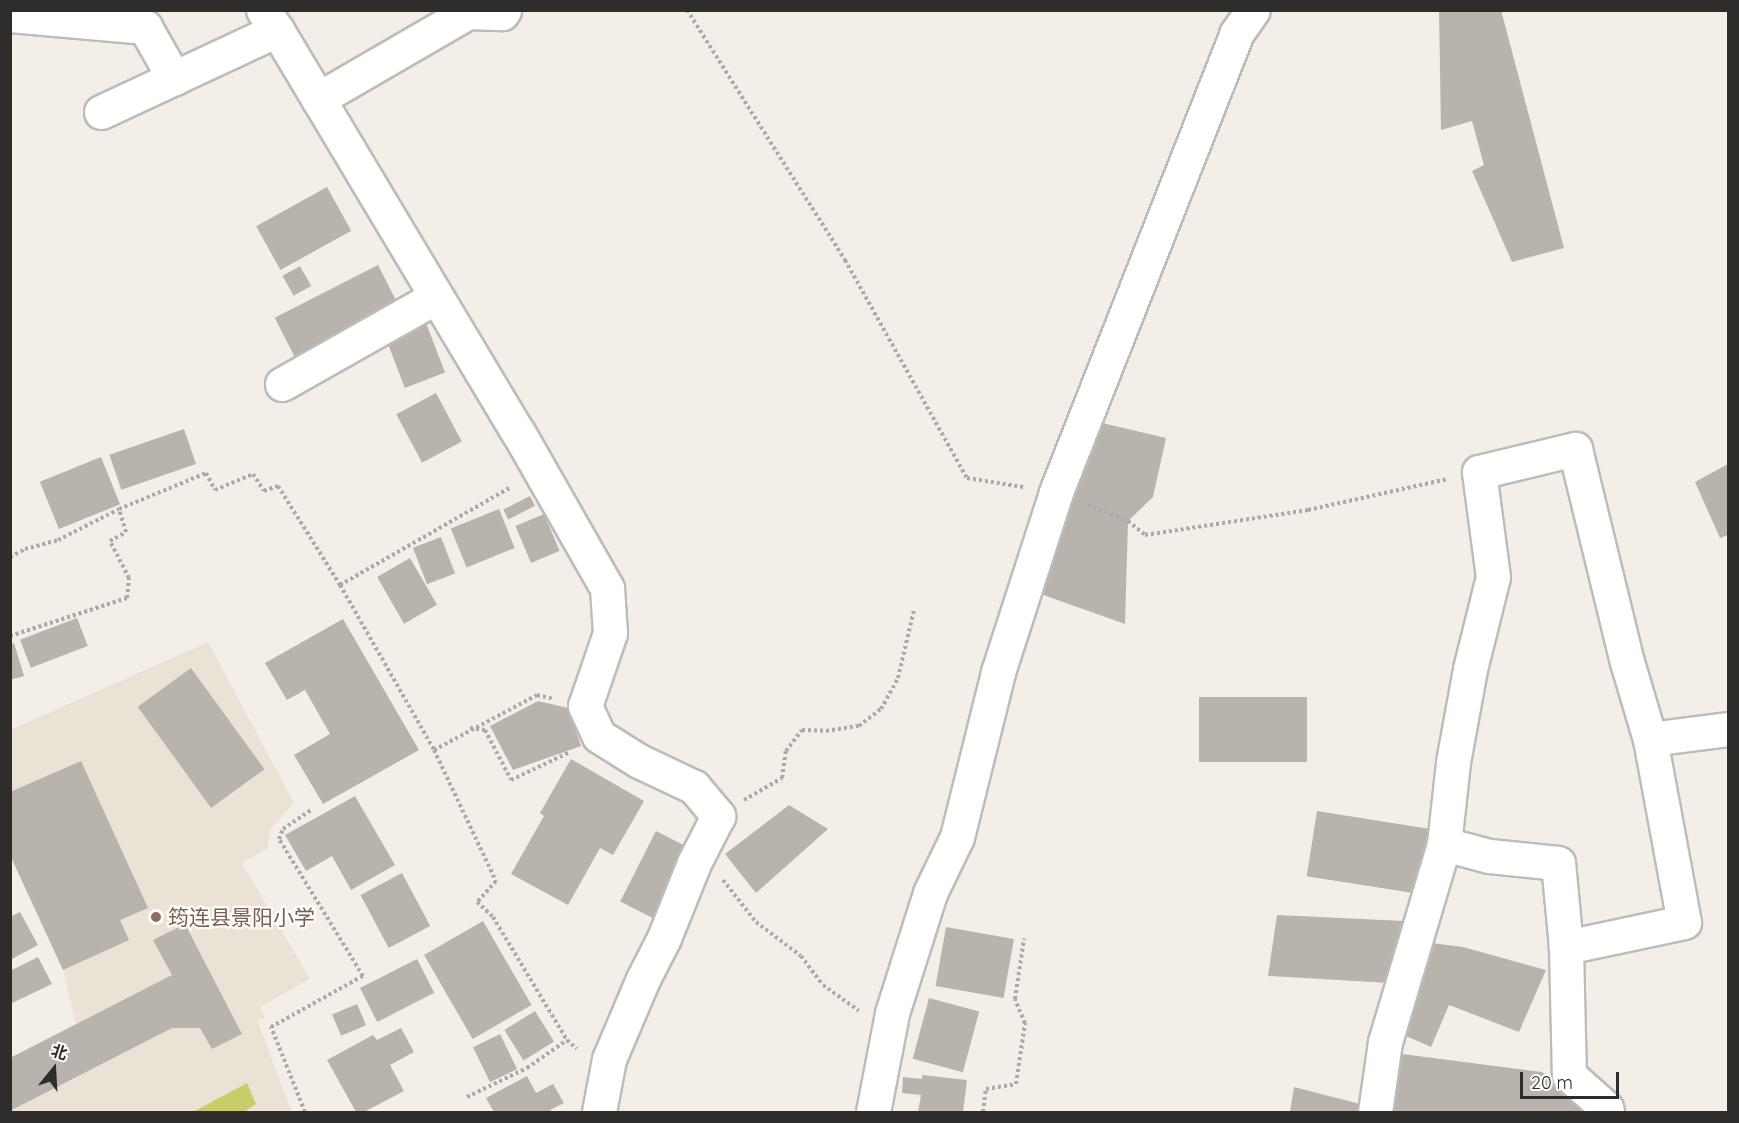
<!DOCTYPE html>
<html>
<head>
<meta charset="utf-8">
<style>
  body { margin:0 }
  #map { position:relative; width:1739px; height:1123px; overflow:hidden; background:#f3eee7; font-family:Quicksand,"Noto Sans SC",sans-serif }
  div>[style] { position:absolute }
  .built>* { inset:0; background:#ebe2d6 }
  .green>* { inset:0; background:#c7ce68 }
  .building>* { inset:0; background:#b9b3ae; transform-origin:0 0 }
  .path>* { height:4px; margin-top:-2px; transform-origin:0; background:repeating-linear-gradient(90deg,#ada9a4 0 3px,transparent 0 6px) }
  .roads { filter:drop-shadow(2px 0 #c0bbb5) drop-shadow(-2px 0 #c0bbb5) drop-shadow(0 2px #c0bbb5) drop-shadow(0 -2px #c0bbb5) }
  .minor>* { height:33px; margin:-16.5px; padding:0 16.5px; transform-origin:16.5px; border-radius:16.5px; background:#fff }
  .dots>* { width:16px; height:16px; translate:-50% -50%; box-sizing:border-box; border:3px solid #fefcf8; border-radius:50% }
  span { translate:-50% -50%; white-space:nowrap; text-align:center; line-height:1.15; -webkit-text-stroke:4.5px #fefcf8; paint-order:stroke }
  .education-label { font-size:21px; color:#785e54 }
  .left { translate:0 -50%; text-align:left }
  .frame { position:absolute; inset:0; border:12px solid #2f2d2b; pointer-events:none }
  .north { position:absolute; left:24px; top:1039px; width:60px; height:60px; -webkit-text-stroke:4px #fefcf8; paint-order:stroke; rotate:18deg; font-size:16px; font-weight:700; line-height:24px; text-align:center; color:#2f2d2b }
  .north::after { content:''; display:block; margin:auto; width:21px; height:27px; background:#2f2d2b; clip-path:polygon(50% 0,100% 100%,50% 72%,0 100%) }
  .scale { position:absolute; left:1520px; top:1072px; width:99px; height:27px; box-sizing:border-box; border:3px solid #2f2d2b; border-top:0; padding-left:8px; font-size:18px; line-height:21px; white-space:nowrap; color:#2f2d2b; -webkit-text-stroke:4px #fefcf8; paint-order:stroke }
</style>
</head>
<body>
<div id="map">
  <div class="built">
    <div style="clip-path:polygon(208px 642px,294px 803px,270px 830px,267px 849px,242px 863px,310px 979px,260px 1007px,265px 1018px,257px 1020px,292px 1112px,11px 1112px,11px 1058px,76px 1024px,63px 970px,11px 855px,10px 730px)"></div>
  </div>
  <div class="green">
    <div style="clip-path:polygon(247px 1083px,256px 1104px,244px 1112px,193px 1112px)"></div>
  </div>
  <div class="building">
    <div style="clip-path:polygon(1439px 10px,1501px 10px,1564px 248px,1512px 262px,1472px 171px,1484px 165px,1472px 121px,1441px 130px)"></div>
    <div style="left:327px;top:187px;width:50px;height:81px;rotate:61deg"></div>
    <div style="left:378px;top:265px;width:51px;height:116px;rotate:63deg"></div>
    <div style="left:300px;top:266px;width:23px;height:20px;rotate:61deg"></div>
    <div style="left:426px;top:323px;width:53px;height:43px;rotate:69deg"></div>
    <div style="left:436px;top:393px;width:55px;height:45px;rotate:62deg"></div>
    <div style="clip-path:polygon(1098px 422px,1166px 438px,1153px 497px,1128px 521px,1125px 624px,1035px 592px)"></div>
    <div style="left:184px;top:429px;width:37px;height:79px;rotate:71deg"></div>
    <div style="left:101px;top:457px;width:51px;height:66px;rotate:68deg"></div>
    <div style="clip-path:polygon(1728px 464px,1728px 535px,1720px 538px,1695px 482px)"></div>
    <div style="left:530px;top:496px;width:11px;height:30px;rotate:63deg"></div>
    <div style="left:499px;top:509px;width:42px;height:52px;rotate:68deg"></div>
    <div style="left:544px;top:514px;width:40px;height:31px;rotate:67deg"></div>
    <div style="left:441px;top:537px;width:39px;height:30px;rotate:69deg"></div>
    <div style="left:410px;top:558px;width:54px;height:38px;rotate:60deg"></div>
    <div style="left:77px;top:618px;width:30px;height:61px;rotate:69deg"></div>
    <div style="clip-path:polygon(343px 619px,419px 750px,323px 804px,294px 755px,330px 734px,305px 690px,287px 700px,265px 663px)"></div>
    <div style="clip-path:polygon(14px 643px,24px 676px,10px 680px,10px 645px)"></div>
    <div style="left:191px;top:668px;width:125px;height:66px;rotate:54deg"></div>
    <div style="left:1307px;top:697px;width:65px;height:108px;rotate:90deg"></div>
    <div style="clip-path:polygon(538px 701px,568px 708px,581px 746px,513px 770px,490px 726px)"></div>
    <div style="clip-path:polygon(571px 759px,644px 801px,613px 855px,600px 848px,568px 905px,511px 874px,544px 816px,540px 813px)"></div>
    <div style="clip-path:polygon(81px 761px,148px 908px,120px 920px,129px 940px,63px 970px,10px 855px,10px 792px)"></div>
    <div style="clip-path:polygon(355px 796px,395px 865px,351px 890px,332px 856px,306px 871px,285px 835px)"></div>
    <div style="clip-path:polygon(789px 805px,828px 829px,756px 893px,725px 854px)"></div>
    <div style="left:1317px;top:811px;width:116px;height:66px;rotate:9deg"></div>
    <div style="left:656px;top:831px;width:37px;height:79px;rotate:27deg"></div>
    <div style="left:402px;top:873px;width:60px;height:47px;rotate:62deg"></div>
    <div style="clip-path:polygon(20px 912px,38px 945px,10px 960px,10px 917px)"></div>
    <div style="clip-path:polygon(1277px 915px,1404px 921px,1389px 983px,1268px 976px)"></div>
    <div style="left:483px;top:921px;width:97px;height:68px;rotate:60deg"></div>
    <div style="clip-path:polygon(185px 924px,242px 1034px,212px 1049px,200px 1028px,172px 1028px,10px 1111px,10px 1058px,172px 975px,153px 940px)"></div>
    <div style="left:946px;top:927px;width:69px;height:60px;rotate:10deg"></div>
    <div style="clip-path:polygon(1424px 942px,1463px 947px,1546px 970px,1519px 1032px,1449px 1005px,1431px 1047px,1397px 1032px)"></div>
    <div style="clip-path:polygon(38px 957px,52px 984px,10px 1004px,10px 971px)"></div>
    <div style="left:417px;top:959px;width:38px;height:64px;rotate:63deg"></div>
    <div style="left:929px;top:998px;width:52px;height:63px;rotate:15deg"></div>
    <div style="left:357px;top:1004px;width:23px;height:27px;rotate:67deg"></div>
    <div style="left:535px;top:1011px;width:36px;height:36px;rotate:58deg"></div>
    <div style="clip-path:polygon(401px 1028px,414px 1052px,390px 1065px,404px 1091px,364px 1112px,356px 1112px,327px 1060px,373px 1035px,377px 1040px)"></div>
    <div style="left:500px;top:1034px;width:39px;height:30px;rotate:64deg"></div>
    <div style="clip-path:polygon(1402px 1054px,1542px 1072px,1589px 1106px,1592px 1112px,1394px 1112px)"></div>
    <div style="clip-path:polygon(922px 1075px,967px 1080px,963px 1112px,918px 1112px,921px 1095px,902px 1093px,903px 1077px,922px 1079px)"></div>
    <div style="clip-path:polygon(527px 1076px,536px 1093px,553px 1084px,564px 1103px,550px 1110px,552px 1112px,494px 1112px,486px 1098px)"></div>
    <div style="clip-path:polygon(1294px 1087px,1360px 1104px,1358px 1112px,1290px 1112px)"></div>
  </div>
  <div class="path">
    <div style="left:687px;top:10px;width:296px;rotate:57.7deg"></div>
    <div style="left:845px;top:260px;width:250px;rotate:60.8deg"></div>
    <div style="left:967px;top:478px;width:57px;rotate:9.1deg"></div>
    <div style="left:1088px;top:505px;width:43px;rotate:21.8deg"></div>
    <div style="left:1128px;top:521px;width:22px;rotate:39deg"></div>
    <div style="left:1145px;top:535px;width:165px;rotate:-8.7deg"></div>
    <div style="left:1308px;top:510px;width:143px;rotate:-12.5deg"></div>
    <div style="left:10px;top:557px;width:17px;rotate:-28deg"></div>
    <div style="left:25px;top:549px;width:34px;rotate:-15deg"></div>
    <div style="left:58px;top:540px;width:68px;rotate:-26.9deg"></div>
    <div style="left:119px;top:509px;width:94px;rotate:-22.5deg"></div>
    <div style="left:206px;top:473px;width:19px;rotate:62deg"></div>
    <div style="left:215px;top:490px;width:41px;rotate:-22.8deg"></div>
    <div style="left:253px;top:474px;width:20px;rotate:57deg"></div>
    <div style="left:264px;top:491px;width:15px;rotate:-20deg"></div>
    <div style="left:278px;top:486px;width:117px;rotate:57.9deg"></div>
    <div style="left:340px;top:585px;width:197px;rotate:-29.8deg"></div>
    <div style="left:340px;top:585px;width:190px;rotate:60.3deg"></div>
    <div style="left:434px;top:750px;width:145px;rotate:64.7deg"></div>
    <div style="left:496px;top:881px;width:28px;rotate:132deg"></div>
    <div style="left:477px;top:902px;width:22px;rotate:43deg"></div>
    <div style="left:493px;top:917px;width:144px;rotate:59deg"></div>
    <div style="left:567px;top:1040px;width:13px;rotate:42deg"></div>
    <div style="left:10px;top:636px;width:123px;rotate:-18deg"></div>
    <div style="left:127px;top:598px;width:20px;rotate:-84deg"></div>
    <div style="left:129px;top:578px;width:42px;rotate:-117.2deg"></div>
    <div style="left:110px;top:541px;width:18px;rotate:-29deg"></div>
    <div style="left:126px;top:532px;width:24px;rotate:-107deg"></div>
    <div style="left:470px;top:728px;width:15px;rotate:8deg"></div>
    <div style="left:485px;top:730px;width:56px;rotate:62.5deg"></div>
    <div style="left:511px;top:780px;width:65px;rotate:-25.4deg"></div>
    <div style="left:434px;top:750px;width:117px;rotate:-28.1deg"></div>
    <div style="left:537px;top:695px;width:17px;rotate:13deg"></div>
    <div style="left:744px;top:800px;width:44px;rotate:-30.1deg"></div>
    <div style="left:782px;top:778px;width:27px;rotate:-82deg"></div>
    <div style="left:786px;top:751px;width:26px;rotate:-53deg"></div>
    <div style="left:802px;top:730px;width:24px;rotate:2deg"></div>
    <div style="left:826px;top:731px;width:33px;rotate:-9deg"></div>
    <div style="left:859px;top:726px;width:28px;rotate:-38deg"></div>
    <div style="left:881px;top:709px;width:35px;rotate:-61deg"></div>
    <div style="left:898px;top:678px;width:70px;rotate:-76.8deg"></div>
    <div style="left:723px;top:880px;width:53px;rotate:51.8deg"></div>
    <div style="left:756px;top:922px;width:56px;rotate:37.1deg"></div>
    <div style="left:801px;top:956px;width:36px;rotate:53deg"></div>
    <div style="left:823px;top:985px;width:44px;rotate:35.8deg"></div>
    <div style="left:467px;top:1097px;width:67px;rotate:-25.8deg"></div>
    <div style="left:527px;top:1068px;width:49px;rotate:-35deg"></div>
    <div style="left:305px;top:1112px;width:92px;rotate:-111.8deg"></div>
    <div style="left:271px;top:1027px;width:105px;rotate:-29deg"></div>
    <div style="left:363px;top:976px;width:161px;rotate:-121.5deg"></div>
    <div style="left:279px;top:839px;width:11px;rotate:-68deg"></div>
    <div style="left:283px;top:829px;width:34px;rotate:-34deg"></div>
    <div style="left:983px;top:1112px;width:23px;rotate:-83deg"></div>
    <div style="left:986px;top:1089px;width:30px;rotate:-9deg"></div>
    <div style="left:1016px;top:1084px;width:62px;rotate:-81.6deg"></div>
    <div style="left:1025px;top:1023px;width:26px;rotate:-113deg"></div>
    <div style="left:1015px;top:999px;width:61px;rotate:-81.5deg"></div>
  </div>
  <div class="roads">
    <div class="minor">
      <div style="left:263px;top:10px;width:24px;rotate:55deg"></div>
      <div style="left:277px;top:30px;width:469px;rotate:59.1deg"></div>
      <div style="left:518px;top:432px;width:180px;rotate:60.3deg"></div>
      <div style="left:607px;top:588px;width:45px;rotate:86.2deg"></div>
      <div style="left:610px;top:633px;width:77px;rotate:108.9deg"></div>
      <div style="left:585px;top:706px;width:33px;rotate:65deg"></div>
      <div style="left:599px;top:736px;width:47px;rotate:32deg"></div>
      <div style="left:639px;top:761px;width:61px;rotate:25.3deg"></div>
      <div style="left:694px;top:787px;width:38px;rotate:50deg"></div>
      <div style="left:718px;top:816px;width:53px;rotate:117.1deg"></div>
      <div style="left:694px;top:863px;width:81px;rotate:111.8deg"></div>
      <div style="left:664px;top:938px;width:46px;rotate:117.1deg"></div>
      <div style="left:643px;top:979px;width:87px;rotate:113deg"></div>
      <div style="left:609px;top:1059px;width:54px;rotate:100.7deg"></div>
      <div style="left:10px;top:15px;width:136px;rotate:5.1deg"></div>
      <div style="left:145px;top:27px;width:59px;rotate:60.4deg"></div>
      <div style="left:174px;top:78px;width:114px;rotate:-25deg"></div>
      <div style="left:318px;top:99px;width:173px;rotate:-30.1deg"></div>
      <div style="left:468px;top:12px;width:34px;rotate:2deg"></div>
      <div style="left:502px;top:13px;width:4px;rotate:-56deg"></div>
      <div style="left:101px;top:112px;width:81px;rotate:-25deg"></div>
      <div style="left:282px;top:384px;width:177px;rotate:-29.5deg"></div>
      <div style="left:1650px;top:739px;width:79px;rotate:-7.3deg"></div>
      <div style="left:1566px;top:947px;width:128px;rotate:88.7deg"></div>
      <div style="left:1569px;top:1075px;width:50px;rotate:41.7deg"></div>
      <div style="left:1606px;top:1108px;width:4px;rotate:76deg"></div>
      <div style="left:873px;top:1112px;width:101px;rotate:-79.1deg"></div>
      <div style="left:892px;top:1013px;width:126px;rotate:-72.4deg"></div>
      <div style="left:930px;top:893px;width:62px;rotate:-64.3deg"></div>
      <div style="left:957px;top:837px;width:170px;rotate:-76deg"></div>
      <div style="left:998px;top:672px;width:189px;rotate:-72.1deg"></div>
      <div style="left:1056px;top:492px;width:492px;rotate:-68.5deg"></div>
      <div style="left:1236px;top:34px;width:29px;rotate:-55deg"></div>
      <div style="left:1375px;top:1112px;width:71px;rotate:-81.9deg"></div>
      <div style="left:1385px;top:1042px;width:207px;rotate:-73.4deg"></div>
      <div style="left:1444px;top:844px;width:82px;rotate:-83.7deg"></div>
      <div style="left:1453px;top:762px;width:95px;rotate:-79.6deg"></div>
      <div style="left:1470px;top:669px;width:95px;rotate:-76deg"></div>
      <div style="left:1493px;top:577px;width:106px;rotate:-97.6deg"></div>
      <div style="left:1479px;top:472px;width:99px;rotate:-13.5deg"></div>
      <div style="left:1575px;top:449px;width:219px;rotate:76.3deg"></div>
      <div style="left:1627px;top:662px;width:80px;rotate:73.4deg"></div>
      <div style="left:1650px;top:739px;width:186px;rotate:79.5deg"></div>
      <div style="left:1684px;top:922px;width:121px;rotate:168deg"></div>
      <div style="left:1566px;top:947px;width:84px;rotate:-95.4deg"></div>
      <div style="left:1558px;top:863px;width:69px;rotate:-174.2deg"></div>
      <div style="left:1489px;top:856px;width:47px;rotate:-165.1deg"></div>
    </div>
  </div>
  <div class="dots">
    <div style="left:156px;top:917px;background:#8d6e63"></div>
  </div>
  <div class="education-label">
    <span class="left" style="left:168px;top:917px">筠连县景阳小学</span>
  </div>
  <div class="frame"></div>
  <div class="north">北</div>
  <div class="scale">20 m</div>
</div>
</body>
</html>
